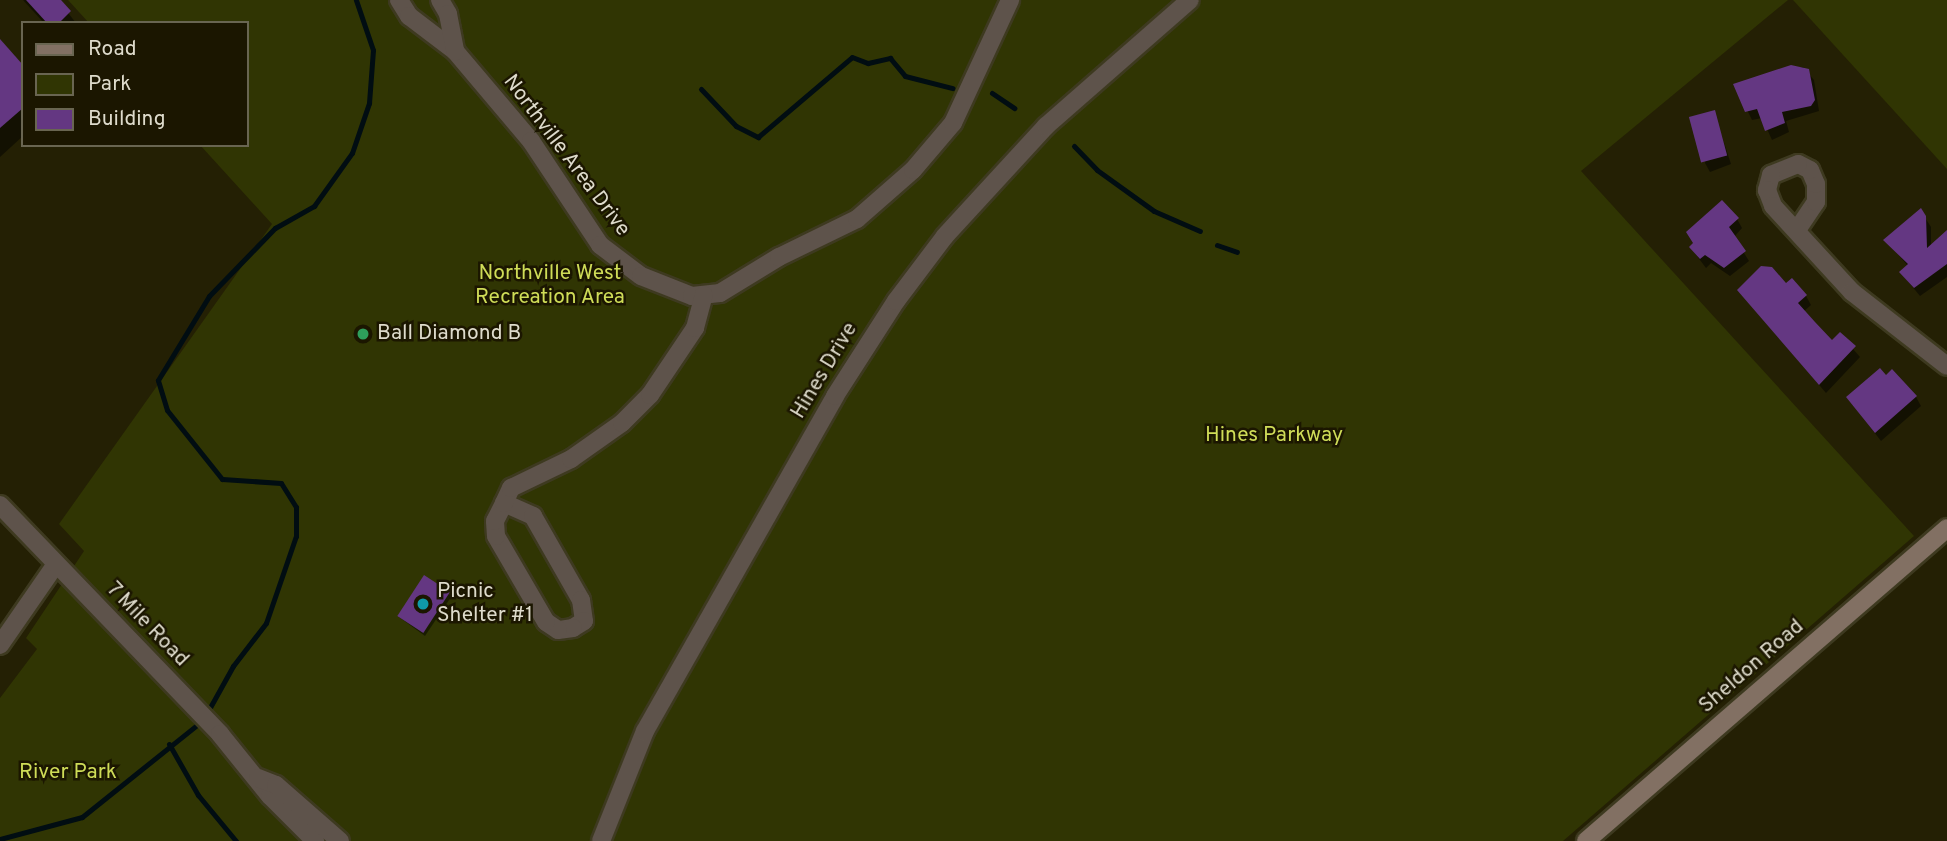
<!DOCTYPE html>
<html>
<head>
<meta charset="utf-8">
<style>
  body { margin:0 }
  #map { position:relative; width:1947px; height:841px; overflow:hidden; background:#242004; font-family:Overpass,sans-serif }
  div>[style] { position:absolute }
  .green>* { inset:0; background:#303503 }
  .shadow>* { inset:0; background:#0007 }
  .stream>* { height:5px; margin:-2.5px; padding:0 2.5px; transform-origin:2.5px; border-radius:2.5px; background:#010d12 }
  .building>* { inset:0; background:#643782; transform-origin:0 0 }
  .roads { filter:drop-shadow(2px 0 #3e3a20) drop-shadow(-2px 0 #3e3a20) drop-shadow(0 2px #3e3a20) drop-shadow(0 -2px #3e3a20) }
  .minor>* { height:18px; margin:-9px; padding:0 9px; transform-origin:9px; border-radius:9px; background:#5e534b }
  .tertiary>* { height:18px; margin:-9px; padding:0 9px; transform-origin:9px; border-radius:9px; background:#5e534b }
  .secondary>* { height:18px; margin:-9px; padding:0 9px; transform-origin:9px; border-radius:9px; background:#827063 }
  .dots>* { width:19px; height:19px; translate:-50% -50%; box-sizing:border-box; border:4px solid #1b1600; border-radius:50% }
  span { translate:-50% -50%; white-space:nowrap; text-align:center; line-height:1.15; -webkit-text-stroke:5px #1b1600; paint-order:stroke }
  .street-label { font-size:21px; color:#dedbcb }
  .park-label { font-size:21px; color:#cfdc57 }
  .poi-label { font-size:21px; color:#dedbcb }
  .left { translate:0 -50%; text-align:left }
  .legend { position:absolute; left:21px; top:21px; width:228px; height:126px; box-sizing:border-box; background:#1b1600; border:2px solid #696551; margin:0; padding:9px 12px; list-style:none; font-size:21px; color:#dedbcb }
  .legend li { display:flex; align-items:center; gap:14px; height:35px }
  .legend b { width:35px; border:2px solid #696551 }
</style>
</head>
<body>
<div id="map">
  <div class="green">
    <div style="clip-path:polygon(68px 0,1788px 0,1581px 171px,1914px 536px,1563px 841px,0 841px,0 698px,37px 649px,26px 638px,84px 551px,59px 524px,272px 224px,200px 145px,247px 145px,247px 23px,89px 23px)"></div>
    <div style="clip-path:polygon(1793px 0,1947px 0,1947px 169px)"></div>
  </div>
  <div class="shadow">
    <div style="clip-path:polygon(23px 0,58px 0,76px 23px,44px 23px)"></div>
    <div style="clip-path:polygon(0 53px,23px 67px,23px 136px,0 157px)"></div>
    <div style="clip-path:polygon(1803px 67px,1814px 80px,1819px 111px,1786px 121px,1789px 132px,1772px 140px,1762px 118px,1752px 120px,1735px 85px)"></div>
    <div style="clip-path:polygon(1714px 112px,1731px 164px,1710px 172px,1705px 163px)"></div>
    <div style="clip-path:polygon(1920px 210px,1931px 227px,1931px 246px,1947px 240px,1947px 277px,1920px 296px,1901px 273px,1908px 266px,1886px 240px)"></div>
    <div style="clip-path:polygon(1737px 219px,1742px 228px,1734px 237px,1749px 261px,1730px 276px,1711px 263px,1706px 268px,1691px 248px)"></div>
    <div style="clip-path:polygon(1786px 285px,1806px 296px,1811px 305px,1803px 312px,1832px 343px,1840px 334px,1860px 357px,1826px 393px,1739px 291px)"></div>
    <div style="clip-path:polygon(1886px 377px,1916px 397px,1921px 406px,1881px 441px,1848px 398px)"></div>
    <div style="clip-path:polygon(448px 593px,451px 597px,425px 636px,399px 617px)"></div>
  </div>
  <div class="stream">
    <div style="left:701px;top:89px;width:51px;rotate:46.6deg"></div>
    <div style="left:736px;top:126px;width:25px;rotate:27deg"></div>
    <div style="left:758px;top:137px;width:123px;rotate:-40.4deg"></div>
    <div style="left:852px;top:57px;width:17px;rotate:21deg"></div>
    <div style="left:868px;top:63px;width:23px;rotate:-13deg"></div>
    <div style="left:890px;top:58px;width:23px;rotate:50deg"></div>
    <div style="left:905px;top:76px;width:49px;rotate:14.3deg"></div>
    <div style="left:992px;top:93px;width:27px;rotate:34deg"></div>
    <div style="left:1074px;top:146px;width:33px;rotate:46deg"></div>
    <div style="left:1097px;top:170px;width:70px;rotate:35.7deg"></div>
    <div style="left:1154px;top:211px;width:50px;rotate:23.5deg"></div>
    <div style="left:1217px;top:245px;width:21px;rotate:19deg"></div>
    <div style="left:169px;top:744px;width:59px;rotate:60.4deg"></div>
    <div style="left:198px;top:795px;width:60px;rotate:50.4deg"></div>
    <div style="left:0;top:839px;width:85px;rotate:-15deg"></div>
    <div style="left:82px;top:817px;width:155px;rotate:-38.7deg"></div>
    <div style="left:203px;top:720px;width:62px;rotate:-60.9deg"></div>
    <div style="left:233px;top:666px;width:54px;rotate:-52.5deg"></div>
    <div style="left:266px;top:623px;width:92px;rotate:-71deg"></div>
    <div style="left:296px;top:536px;width:29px;rotate:-90deg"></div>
    <div style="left:296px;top:507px;width:28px;rotate:-122deg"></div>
    <div style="left:281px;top:483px;width:59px;rotate:-176.1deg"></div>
    <div style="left:222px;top:479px;width:88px;rotate:-128.6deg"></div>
    <div style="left:167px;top:410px;width:31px;rotate:-107deg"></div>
    <div style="left:158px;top:380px;width:98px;rotate:-58.7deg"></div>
    <div style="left:209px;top:296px;width:95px;rotate:-45.9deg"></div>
    <div style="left:275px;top:228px;width:45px;rotate:-29.4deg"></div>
    <div style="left:314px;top:206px;width:65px;rotate:-54.4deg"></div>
    <div style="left:352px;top:153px;width:53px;rotate:-71.2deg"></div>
    <div style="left:369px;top:103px;width:53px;rotate:-85.7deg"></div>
    <div style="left:373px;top:50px;width:53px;rotate:-108.8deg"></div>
  </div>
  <div class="building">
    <div style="clip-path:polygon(26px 0,61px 0,71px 11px,59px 23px,47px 23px)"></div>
    <div style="clip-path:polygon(0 39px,23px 65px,23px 108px,0 128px)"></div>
    <div style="clip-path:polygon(1791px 65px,1809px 69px,1815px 100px,1811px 106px,1782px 112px,1785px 123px,1765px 131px,1757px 109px,1745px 112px,1733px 84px)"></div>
    <div style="left:1715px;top:110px;width:47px;height:27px;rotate:75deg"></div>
    <div style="clip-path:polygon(1722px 200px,1739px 218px,1729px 227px,1746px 251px,1724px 268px,1705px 255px,1700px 259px,1689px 247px,1693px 243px,1686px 232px)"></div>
    <div style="clip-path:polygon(1921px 208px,1926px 216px,1927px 248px,1947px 230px,1947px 264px,1914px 288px,1899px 272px,1908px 264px,1883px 240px)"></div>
    <div style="clip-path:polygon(1761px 266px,1772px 267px,1786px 283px,1792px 278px,1807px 295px,1798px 303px,1815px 322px,1832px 340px,1840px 332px,1856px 346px,1819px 385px,1737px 290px)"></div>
    <div style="clip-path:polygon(1880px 368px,1886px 375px,1892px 369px,1917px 396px,1875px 433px,1846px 397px)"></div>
    <div style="left:424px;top:575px;width:31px;height:49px;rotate:33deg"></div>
  </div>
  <div class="roads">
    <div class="minor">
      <div style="left:399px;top:0;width:19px;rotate:58deg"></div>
      <div style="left:409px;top:16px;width:58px;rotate:37.3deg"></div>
      <div style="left:455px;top:51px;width:118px;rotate:49.8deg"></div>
      <div style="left:531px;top:141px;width:125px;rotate:56.4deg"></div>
      <div style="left:600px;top:245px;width:51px;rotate:37.1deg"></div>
      <div style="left:641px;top:276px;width:55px;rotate:21.4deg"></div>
      <div style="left:692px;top:296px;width:28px;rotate:-6deg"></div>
      <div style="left:720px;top:293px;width:69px;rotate:-31.4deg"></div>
      <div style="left:779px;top:257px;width:87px;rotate:-26deg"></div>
      <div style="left:857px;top:219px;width:74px;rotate:-41.2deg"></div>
      <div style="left:913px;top:170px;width:62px;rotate:-49.6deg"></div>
      <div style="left:953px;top:123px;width:136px;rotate:-65.1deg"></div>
      <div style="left:440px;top:0;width:16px;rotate:60deg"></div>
      <div style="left:448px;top:14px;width:38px;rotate:79deg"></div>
      <div style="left:1797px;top:230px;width:34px;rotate:-56deg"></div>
      <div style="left:1816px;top:202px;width:18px;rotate:-90deg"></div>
      <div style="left:1816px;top:184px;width:15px;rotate:-113deg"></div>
      <div style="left:1810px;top:170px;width:13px;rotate:-153deg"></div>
      <div style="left:1798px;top:164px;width:29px;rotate:158deg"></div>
      <div style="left:1771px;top:175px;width:16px;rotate:105deg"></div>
      <div style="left:1767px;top:190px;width:17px;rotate:69deg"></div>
      <div style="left:1773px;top:206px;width:117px;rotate:47.4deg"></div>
      <div style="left:1852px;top:292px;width:120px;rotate:37.9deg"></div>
      <div style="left:504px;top:503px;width:32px;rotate:24deg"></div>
      <div style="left:533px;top:516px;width:97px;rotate:60.3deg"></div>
      <div style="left:581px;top:600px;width:21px;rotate:82deg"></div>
      <div style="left:584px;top:621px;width:13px;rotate:148deg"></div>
      <div style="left:573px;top:628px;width:15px;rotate:172deg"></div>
      <div style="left:558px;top:630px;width:14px;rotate:-146deg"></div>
      <div style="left:546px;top:622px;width:99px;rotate:-120.2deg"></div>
      <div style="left:496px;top:536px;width:15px;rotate:-94deg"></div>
      <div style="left:495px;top:521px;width:20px;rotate:-63deg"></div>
      <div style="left:504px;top:503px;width:17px;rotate:-65deg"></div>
      <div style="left:511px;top:488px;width:67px;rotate:-25.8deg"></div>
      <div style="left:571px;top:459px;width:62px;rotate:-35.2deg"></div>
      <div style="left:622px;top:423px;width:40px;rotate:-45deg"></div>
      <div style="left:650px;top:395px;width:81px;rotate:-56.1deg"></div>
      <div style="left:695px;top:328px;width:34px;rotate:-75deg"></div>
      <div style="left:0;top:645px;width:98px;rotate:-55.3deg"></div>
    </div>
    <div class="tertiary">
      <div style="left:0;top:505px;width:318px;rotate:46.1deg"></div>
      <div style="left:220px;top:734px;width:80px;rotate:51.1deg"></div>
      <div style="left:270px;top:796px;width:64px;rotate:45deg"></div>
      <div style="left:258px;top:778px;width:19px;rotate:21deg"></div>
      <div style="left:276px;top:785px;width:85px;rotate:41.2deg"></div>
      <div style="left:601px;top:841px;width:118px;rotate:-68.2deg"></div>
      <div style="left:645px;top:731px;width:385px;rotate:-60.4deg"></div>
      <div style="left:835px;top:396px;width:113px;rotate:-57.3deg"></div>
      <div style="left:896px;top:301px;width:81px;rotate:-53deg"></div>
      <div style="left:945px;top:236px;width:149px;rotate:-47.4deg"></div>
      <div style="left:1046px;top:126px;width:191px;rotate:-41.2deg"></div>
    </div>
    <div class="secondary">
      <div style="left:1586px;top:841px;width:478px;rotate:-40.9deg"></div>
    </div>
  </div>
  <div class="dots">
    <div style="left:363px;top:334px;background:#2e9e5b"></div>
    <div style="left:423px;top:604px;background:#0f9aa8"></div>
  </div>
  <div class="street-label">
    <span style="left:566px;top:156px;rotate:53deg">Northville Area Drive</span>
    <span style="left:825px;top:371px;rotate:-59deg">Hines Drive</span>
    <span style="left:147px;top:625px;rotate:46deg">7 Mile Road</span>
    <span style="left:1752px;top:667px;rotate:-41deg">Sheldon Road</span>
  </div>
  <div class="park-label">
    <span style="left:550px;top:286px">Northville West<br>Recreation Area</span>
    <span style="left:1274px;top:436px">Hines Parkway</span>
    <span style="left:68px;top:773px">River Park</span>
  </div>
  <div class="poi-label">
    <span class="left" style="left:377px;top:334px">Ball Diamond B</span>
    <span class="left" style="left:437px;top:604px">Picnic<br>Shelter #1</span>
  </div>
  <ul class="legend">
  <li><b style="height:9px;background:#827063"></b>Road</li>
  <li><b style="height:19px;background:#303503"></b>Park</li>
  <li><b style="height:19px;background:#643782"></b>Building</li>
  </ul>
</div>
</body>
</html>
